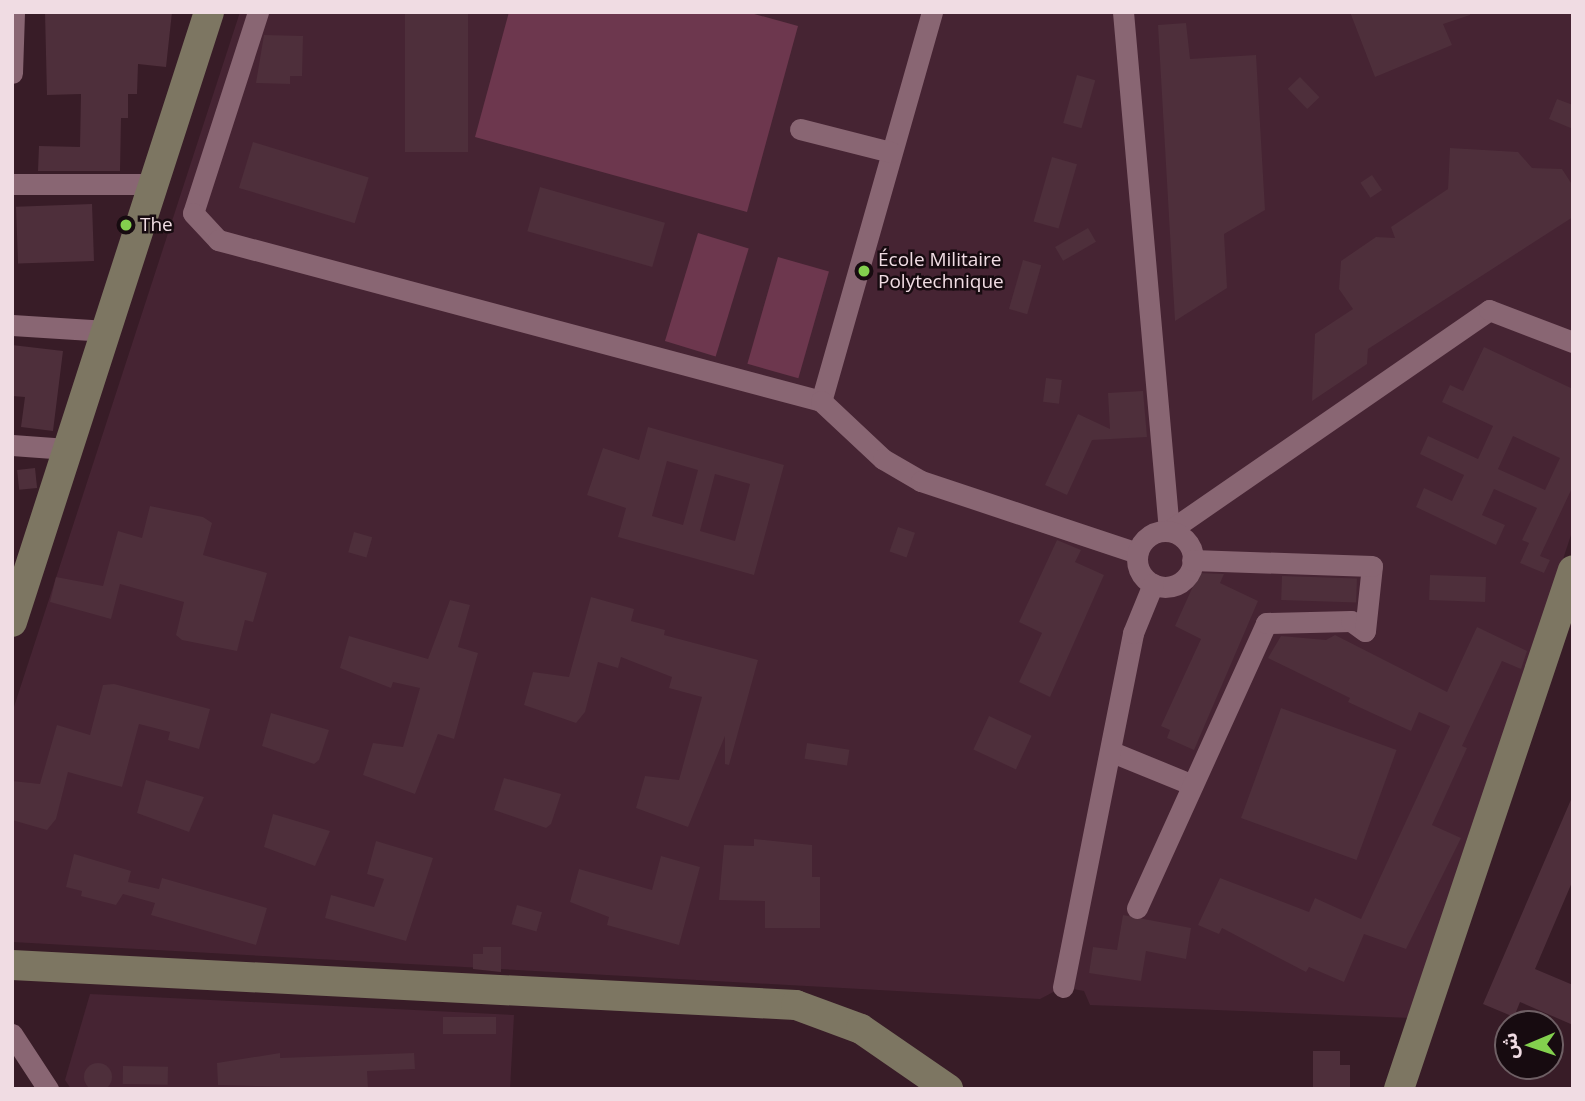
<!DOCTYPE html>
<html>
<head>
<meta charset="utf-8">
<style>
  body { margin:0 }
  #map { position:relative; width:1585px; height:1101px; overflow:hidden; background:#381c27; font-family:"Open Sans","Noto Sans Arabic",sans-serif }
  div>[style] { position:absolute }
  .built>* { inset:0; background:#462433 }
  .green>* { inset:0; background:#6d374e; transform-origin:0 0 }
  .building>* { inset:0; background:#4e2f3b; transform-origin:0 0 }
  .round { border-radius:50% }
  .minor>* { height:21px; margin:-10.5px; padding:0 10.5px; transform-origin:10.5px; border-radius:10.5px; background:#896673 }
  .minor>.ring { margin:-10.5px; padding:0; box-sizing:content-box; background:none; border:21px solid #896673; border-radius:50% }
  .secondary>* { height:30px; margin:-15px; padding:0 15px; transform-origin:15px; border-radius:15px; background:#7d7662 }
  .dots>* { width:19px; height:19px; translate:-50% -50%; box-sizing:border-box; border:4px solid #170b10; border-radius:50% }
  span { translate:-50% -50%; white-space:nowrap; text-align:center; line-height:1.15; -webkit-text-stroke:5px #170b10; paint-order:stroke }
  .poi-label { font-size:19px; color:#f0dce3 }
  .left { translate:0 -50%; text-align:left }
  .frame { position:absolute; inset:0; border:14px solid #f0dce3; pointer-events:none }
  .north { position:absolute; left:1494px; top:1010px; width:70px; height:70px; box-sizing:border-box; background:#170b10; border:2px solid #6e5f64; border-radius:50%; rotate:268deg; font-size:19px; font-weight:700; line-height:28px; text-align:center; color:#f0dce3 }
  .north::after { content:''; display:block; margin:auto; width:24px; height:32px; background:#83d04e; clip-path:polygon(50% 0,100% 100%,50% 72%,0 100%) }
</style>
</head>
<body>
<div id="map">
  <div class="built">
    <div style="clip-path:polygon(240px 12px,1573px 12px,1573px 529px,1411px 1018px,1090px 1005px,1084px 991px,1063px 987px,1040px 999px,12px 942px,12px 713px)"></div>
    <div style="clip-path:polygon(90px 994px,514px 1015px,510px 1089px,71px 1089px,65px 1080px)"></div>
  </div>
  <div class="green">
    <div style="clip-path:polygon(509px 12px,747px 12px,798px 26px,747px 212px,475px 137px)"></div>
    <div style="left:698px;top:233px;width:53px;height:113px;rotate:17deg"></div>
    <div style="left:778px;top:257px;width:53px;height:111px;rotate:16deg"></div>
  </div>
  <div class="building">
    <div style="clip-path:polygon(45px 12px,172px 12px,166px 67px,138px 64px,137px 94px,128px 94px,128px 118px,121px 118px,120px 171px,38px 171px,39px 146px,80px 147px,81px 94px,47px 95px)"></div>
    <div style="left:405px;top:12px;width:63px;height:140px"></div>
    <div style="clip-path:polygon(1350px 12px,1470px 12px,1470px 15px,1443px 24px,1452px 45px,1375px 77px)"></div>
    <div style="clip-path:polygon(1186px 23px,1190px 59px,1256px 55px,1265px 210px,1224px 234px,1227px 288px,1175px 321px,1158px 25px)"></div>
    <div style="clip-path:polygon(264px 35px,303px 36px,302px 76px,290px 76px,290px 84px,256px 83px)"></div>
    <div style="left:1077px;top:75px;width:19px;height:50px;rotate:16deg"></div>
    <div style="left:1300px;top:77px;width:28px;height:17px;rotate:46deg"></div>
    <div style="clip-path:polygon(1557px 99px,1573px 105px,1573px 129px,1549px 119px)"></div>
    <div style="left:253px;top:142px;width:121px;height:48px;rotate:17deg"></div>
    <div style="clip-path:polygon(1450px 148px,1518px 152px,1532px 168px,1562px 169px,1573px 186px,1573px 217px,1368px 349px,1367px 364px,1312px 401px,1315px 334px,1353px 309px,1339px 289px,1341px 261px,1376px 237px,1395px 238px,1391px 227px,1448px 189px)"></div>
    <div style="left:1052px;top:157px;width:26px;height:67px;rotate:16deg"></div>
    <div style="left:1372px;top:175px;width:18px;height:14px;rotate:56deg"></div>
    <div style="left:540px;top:187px;width:130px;height:46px;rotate:16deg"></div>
    <div style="left:92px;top:204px;width:57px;height:76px;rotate:88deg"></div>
    <div style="left:1088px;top:228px;width:16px;height:38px;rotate:60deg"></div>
    <div style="left:1023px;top:260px;width:19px;height:51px;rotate:16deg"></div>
    <div style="clip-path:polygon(12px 345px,63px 351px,53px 431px,21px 427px,25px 397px,12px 396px)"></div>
    <div style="clip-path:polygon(evenodd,1484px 347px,1573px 389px,1573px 486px,1540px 556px,1550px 560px,1544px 573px,1520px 563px,1529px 543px,1522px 540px,1537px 508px,1494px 489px,1482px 515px,1505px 525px,1496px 545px,1416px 507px,1424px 488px,1452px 501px,1464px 475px,1420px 454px,1428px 436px,1478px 459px,1493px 426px,1442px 402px,1450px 385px,1463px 391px,1484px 347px,1513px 436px,1560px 458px,1545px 490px,1498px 469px,1513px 436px)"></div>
    <div style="left:1046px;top:378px;width:16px;height:24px;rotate:7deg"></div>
    <div style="clip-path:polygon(1143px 391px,1147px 437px,1092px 440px,1067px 495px,1045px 485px,1078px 414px,1110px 429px,1108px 393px)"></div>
    <div style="clip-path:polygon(evenodd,648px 427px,784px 465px,754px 575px,618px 537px,626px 508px,587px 495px,603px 448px,639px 460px,648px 427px,667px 461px,698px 470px,683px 525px,652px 516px,667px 461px,648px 427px,715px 474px,750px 484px,735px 541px,700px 531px,715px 474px)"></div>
    <div style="left:35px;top:468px;width:20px;height:18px;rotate:84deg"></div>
    <div style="clip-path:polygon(150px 506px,203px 517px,212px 523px,203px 555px,267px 573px,253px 622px,245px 620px,237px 651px,182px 640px,176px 635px,184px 602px,120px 584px,111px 619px,50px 602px,56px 577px,103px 586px,118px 531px,142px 538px)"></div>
    <div style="left:898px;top:527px;width:18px;height:26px;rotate:19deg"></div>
    <div style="left:354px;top:532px;width:19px;height:21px;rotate:16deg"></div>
    <div style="clip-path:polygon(1057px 540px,1081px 550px,1075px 562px,1104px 575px,1050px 697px,1019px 682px,1042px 633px,1019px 622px)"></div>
    <div style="clip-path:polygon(1199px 573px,1224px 574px,1220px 583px,1258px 601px,1194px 750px,1167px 738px,1170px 730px,1161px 726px,1201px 639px,1175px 626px)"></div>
    <div style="left:1430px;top:575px;width:56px;height:25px;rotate:2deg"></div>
    <div style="left:1282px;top:576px;width:75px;height:24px;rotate:2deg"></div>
    <div style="clip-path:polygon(591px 597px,634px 609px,631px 621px,665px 630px,664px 635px,758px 660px,729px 765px,725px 764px,725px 736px,688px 827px,636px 808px,645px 776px,679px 780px,702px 697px,669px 688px,672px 677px,621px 657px,618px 668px,598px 662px,585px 712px,576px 723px,524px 705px,533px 672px,569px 677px)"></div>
    <div style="clip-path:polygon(450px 600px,470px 605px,458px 647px,478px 653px,454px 739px,438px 734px,415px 794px,363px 775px,373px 743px,403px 747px,420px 688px,393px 682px,391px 688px,340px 668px,349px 636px,428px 659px)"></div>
    <div style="clip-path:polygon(1477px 627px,1527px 651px,1521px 669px,1502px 661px,1462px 746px,1467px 748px,1432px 825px,1461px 838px,1406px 949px,1364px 934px,1344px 982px,1309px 967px,1306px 972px,1222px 928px,1219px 934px,1198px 925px,1220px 878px,1309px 912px,1315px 898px,1361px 919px,1450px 726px,1419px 712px,1411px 731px,1348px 702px,1350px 698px,1268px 658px,1281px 636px,1326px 640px,1335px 635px,1447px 692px)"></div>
    <div style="clip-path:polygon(114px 684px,210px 709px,199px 749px,168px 740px,170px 732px,139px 724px,122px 787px,68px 772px,56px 819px,47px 830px,12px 820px,12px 781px,40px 784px,57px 725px,90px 735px,103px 685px)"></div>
    <div style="left:1281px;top:708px;width:123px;height:117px;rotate:20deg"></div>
    <div style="clip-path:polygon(271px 713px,329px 730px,319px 760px,314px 764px,262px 746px)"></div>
    <div style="left:989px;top:716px;width:47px;height:37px;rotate:25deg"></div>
    <div style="left:807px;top:743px;width:43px;height:16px;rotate:9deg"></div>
    <div style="clip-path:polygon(504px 778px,561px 794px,551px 824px,546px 828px,494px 810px)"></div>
    <div style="clip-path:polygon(146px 780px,204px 797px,189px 832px,137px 813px)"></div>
    <div style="clip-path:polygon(1573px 795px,1573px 880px,1535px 969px,1573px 985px,1573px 1025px,1520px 1002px,1514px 1017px,1483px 1004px)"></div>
    <div style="clip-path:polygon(273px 814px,330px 831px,315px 866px,264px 847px)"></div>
    <div style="clip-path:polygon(754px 839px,812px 845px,812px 877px,820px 877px,820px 928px,765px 928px,765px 901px,719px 900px,724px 845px,754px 846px)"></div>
    <div style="clip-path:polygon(376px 841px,433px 858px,406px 941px,325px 918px,331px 895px,374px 907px,384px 879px,367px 874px)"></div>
    <div style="clip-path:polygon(74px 854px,131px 871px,128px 882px,159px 889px,162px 878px,267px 908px,256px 945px,151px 915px,155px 903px,123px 894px,116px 905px,81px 896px,82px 891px,66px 887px)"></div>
    <div style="clip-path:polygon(661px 856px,700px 867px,679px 945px,607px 925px,609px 917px,570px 902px,579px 869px,652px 890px)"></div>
    <div style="left:517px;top:905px;width:26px;height:20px;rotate:16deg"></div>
    <div style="clip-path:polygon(1123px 915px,1191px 928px,1186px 959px,1146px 951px,1141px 981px,1089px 973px,1093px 947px,1117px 950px)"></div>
    <div style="clip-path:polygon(483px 947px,501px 947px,501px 972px,473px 969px,473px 954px,483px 954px)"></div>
    <div style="left:443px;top:1017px;width:53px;height:17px"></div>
    <div style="clip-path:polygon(1313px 1051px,1340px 1051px,1340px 1065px,1350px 1065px,1350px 1089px,1313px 1089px)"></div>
    <div style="clip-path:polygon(280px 1053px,280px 1058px,414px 1053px,415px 1069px,367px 1071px,368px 1089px,218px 1085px,217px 1063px)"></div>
    <div class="round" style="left:84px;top:1063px;width:28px;height:28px"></div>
    <div style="left:123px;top:1066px;width:45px;height:18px;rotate:1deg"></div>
  </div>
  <div class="minor">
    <div style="left:258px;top:12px;width:211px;rotate:107.9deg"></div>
    <div style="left:193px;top:213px;width:37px;rotate:47deg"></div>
    <div style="left:218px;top:240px;width:624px;rotate:14.95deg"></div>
    <div style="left:932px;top:12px;width:405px;rotate:105.9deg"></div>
    <div style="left:821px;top:401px;width:85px;rotate:43.1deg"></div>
    <div style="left:883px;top:459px;width:44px;rotate:30.1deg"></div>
    <div style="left:921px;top:481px;width:228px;rotate:18.4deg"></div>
    <div style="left:1123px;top:12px;width:521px;rotate:84.93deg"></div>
    <div style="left:12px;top:73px;width:61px;rotate:-88.1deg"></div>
    <div style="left:800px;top:129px;width:94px;rotate:14.2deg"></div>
    <div style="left:12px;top:184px;width:142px"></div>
    <div style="left:12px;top:325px;width:95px;rotate:3.6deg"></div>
    <div style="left:12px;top:445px;width:55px;rotate:4.2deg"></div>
    <div style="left:1169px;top:531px;width:389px;rotate:-34.6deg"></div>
    <div style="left:1489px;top:310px;width:90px;rotate:20.9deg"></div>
    <div class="ring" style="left:1137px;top:531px;width:35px;height:35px"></div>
    <div style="left:1112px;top:752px;width:87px;rotate:22.2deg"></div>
    <div style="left:1137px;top:908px;width:313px;rotate:-65.6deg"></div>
    <div style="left:1266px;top:623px;width:85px;rotate:-1.3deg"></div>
    <div style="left:1351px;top:621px;width:17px;rotate:36deg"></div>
    <div style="left:1365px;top:631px;width:65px;rotate:-83.9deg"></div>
    <div style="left:1372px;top:566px;width:180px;rotate:-178.1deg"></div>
    <div style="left:1063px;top:987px;width:361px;rotate:-78.8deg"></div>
    <div style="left:1133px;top:633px;width:53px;rotate:-67.8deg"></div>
    <div style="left:12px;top:1034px;width:66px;rotate:56.8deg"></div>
  </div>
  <div class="secondary">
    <div style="left:12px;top:622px;width:641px;rotate:-72.1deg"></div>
    <div style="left:12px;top:965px;width:785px;rotate:2.92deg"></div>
    <div style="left:796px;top:1005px;width:69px;rotate:20.3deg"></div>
    <div style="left:861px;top:1029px;width:106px;rotate:34.6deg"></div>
    <div style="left:1399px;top:1089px;width:547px;rotate:-71.47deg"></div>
  </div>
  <div class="dots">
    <div style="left:126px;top:225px;background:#83d04e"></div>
    <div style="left:864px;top:271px;background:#83d04e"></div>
  </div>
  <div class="poi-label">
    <span class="left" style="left:140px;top:225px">The</span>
    <span class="left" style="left:878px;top:271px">École Militaire<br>Polytechnique</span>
  </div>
  <div class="frame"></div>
  <div class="north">ش</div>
</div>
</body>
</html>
